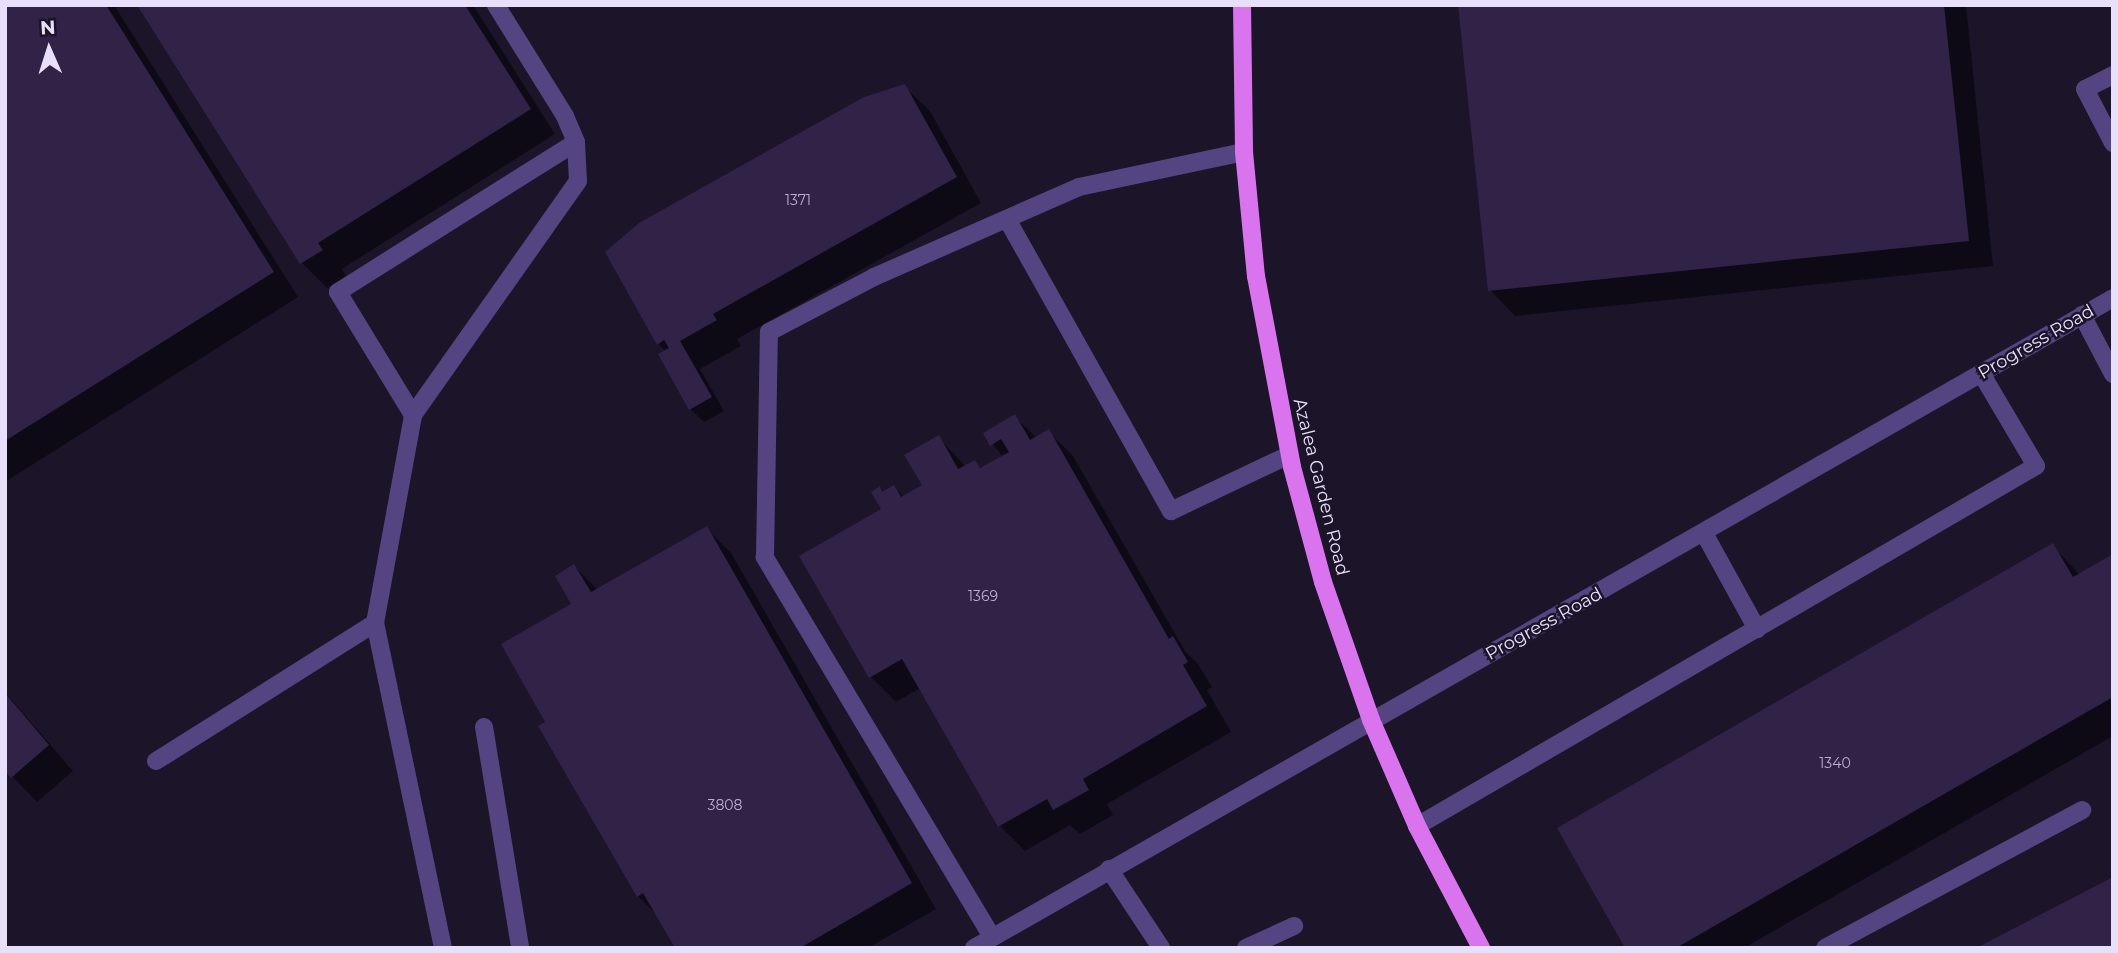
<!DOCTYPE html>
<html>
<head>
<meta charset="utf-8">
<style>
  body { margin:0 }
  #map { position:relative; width:2118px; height:953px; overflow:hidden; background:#1c1428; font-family:Montserrat,sans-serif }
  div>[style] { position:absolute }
  .shadow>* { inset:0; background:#0007 }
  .building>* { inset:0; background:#312247 }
  .minor>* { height:18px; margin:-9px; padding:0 9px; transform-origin:9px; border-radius:9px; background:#544582 }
  .major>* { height:18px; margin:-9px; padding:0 9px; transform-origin:9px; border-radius:9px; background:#d974ee }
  span { translate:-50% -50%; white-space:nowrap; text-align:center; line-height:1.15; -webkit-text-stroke:5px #1c1428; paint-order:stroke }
  .number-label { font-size:14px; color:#bab0ce }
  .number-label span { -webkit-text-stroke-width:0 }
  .street-label { font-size:18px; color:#e8dffb }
  .frame { position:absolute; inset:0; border:7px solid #e8dffb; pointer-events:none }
  .north { position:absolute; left:14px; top:14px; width:70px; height:70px; -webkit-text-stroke:5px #1c1428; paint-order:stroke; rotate:357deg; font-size:19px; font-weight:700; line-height:28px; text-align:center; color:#e8dffb }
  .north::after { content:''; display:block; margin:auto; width:24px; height:32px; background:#e8dffb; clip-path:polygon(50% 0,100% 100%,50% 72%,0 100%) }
</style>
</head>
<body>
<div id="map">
  <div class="shadow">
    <div style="clip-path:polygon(5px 5px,121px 5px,116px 8px,298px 297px,5px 482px)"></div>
    <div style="clip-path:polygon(139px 5px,473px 5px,555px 134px,342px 269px,346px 276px,327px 288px,302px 263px)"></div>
    <div style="clip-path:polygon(1460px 5px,1966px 5px,1993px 266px,1515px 316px,1490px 290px)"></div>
    <div style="clip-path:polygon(904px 86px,930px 111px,981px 203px,737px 339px,741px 346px,700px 369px,724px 411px,704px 422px,690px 409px,666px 351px,658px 344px)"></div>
    <div style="clip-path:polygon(1015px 417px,1037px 438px,1048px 431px,1073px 456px,1185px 651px,1198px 664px,1212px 687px,1207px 690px,1231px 732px,1107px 804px,1113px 815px,1080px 834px,1070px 825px,1025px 851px,1000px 826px,920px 688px,896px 702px,871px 677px,801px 556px,883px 509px,879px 489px,884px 493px,894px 487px,904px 497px,924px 486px,938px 437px,966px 467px,975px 462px,982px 469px,1003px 457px,985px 434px)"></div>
    <div style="clip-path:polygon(706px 528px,731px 553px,936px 909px,868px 948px,677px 948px,659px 917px,638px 896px,548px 723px,573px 605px,574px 566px,598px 590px)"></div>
    <div style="clip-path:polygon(2053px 546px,2080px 575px,2113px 556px,2113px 736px,1744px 948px,1627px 948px)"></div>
    <div style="clip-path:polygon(5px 692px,73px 771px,37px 802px,5px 769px)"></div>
  </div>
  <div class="building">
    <div style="clip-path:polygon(5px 5px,106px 5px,274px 272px,5px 441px)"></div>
    <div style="clip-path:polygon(137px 5px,465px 5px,531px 109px,318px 243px,323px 250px,300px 264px)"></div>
    <div style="clip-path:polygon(1458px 5px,1944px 5px,1969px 241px,1488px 291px)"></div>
    <div style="clip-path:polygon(905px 84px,957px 177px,713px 314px,717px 320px,680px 341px,712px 397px,689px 410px,658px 354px,669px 348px,664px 340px,657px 345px,605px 252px,639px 223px,864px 97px)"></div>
    <div style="clip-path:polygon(1015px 414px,1030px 440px,1049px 429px,1169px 639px,1173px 636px,1188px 662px,1183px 665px,1207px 706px,1083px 779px,1089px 790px,1053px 810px,1047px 799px,998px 827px,902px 659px,869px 678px,799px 556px,881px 509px,871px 492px,880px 486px,882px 492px,894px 485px,901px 497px,922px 485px,904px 455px,939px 435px,958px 469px,975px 460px,980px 468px,1009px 452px,1001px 439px,990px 446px,983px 433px)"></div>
    <div style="clip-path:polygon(707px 526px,912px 883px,800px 948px,675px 948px,643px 893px,637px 897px,538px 726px,545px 722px,501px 644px,571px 604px,555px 576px,574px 564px,591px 592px)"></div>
    <div style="clip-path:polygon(2053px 543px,2073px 577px,2113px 554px,2113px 697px,1676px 948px,1625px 948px,1557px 828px)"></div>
    <div style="clip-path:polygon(5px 693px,49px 745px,11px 778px,5px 771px)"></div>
    <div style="clip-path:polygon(2113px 877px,2113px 948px,1976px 948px)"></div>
  </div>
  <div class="minor">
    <div style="left:2113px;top:75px;width:31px;rotate:153deg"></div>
    <div style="left:2085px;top:89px;width:61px;rotate:62.6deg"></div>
    <div style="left:1007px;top:219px;width:335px;rotate:60.7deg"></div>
    <div style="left:1171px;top:511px;width:131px;rotate:-25.4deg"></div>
    <div style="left:2082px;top:315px;width:67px;rotate:62.3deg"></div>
    <div style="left:413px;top:415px;width:144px;rotate:-121.4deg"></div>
    <div style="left:338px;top:292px;width:281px;rotate:-32.2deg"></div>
    <div style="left:1704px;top:533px;width:110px;rotate:61.1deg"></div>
    <div style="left:484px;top:727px;width:224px;rotate:80.7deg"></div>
    <div style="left:156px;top:761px;width:259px;rotate:-32.2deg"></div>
    <div style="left:1417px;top:826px;width:716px;rotate:-30.18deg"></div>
    <div style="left:2036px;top:466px;width:108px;rotate:-120.6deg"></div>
    <div style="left:1109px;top:869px;width:95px;rotate:56.6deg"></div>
    <div style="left:992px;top:937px;width:443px;rotate:-120.9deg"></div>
    <div style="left:765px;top:557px;width:225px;rotate:-89deg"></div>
    <div style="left:769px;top:332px;width:119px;rotate:-27.6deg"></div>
    <div style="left:874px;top:277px;width:224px;rotate:-23.7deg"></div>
    <div style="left:1079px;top:187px;width:169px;rotate:-12deg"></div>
    <div style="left:443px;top:948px;width:332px;rotate:-101.8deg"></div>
    <div style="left:375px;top:623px;width:211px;rotate:-79.6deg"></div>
    <div style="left:413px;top:415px;width:286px;rotate:-54.8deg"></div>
    <div style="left:578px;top:181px;width:39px;rotate:-93deg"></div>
    <div style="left:576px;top:142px;width:28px;rotate:-113deg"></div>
    <div style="left:565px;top:116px;width:131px;rotate:-121.9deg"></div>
    <div style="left:974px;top:948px;width:1311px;rotate:-29.71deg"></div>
    <div style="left:1246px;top:948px;width:53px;rotate:-24.6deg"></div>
    <div style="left:1825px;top:948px;width:292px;rotate:-28.2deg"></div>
  </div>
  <div class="major">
    <div style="left:1242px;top:5px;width:147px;rotate:89.2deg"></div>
    <div style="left:1244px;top:152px;width:125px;rotate:84.5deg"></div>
    <div style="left:1256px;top:276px;width:194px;rotate:79.3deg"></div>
    <div style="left:1292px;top:467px;width:119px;rotate:74.9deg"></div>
    <div style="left:1323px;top:582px;width:146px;rotate:70.8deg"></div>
    <div style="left:1371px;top:720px;width:116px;rotate:66.5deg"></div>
    <div style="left:1417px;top:826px;width:138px;rotate:62.3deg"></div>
  </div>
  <div class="number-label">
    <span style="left:798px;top:200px">1371</span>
    <span style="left:983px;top:596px">1369</span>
    <span style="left:1835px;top:763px">1340</span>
    <span style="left:725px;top:805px">3808</span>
  </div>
  <div class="street-label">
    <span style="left:2036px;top:342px;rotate:-30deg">Progress Road</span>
    <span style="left:1321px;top:487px;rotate:76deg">Azalea Garden Road</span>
    <span style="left:1544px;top:624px;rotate:-29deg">Progress Road</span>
  </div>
  <div class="frame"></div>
  <div class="north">N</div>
</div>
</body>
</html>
